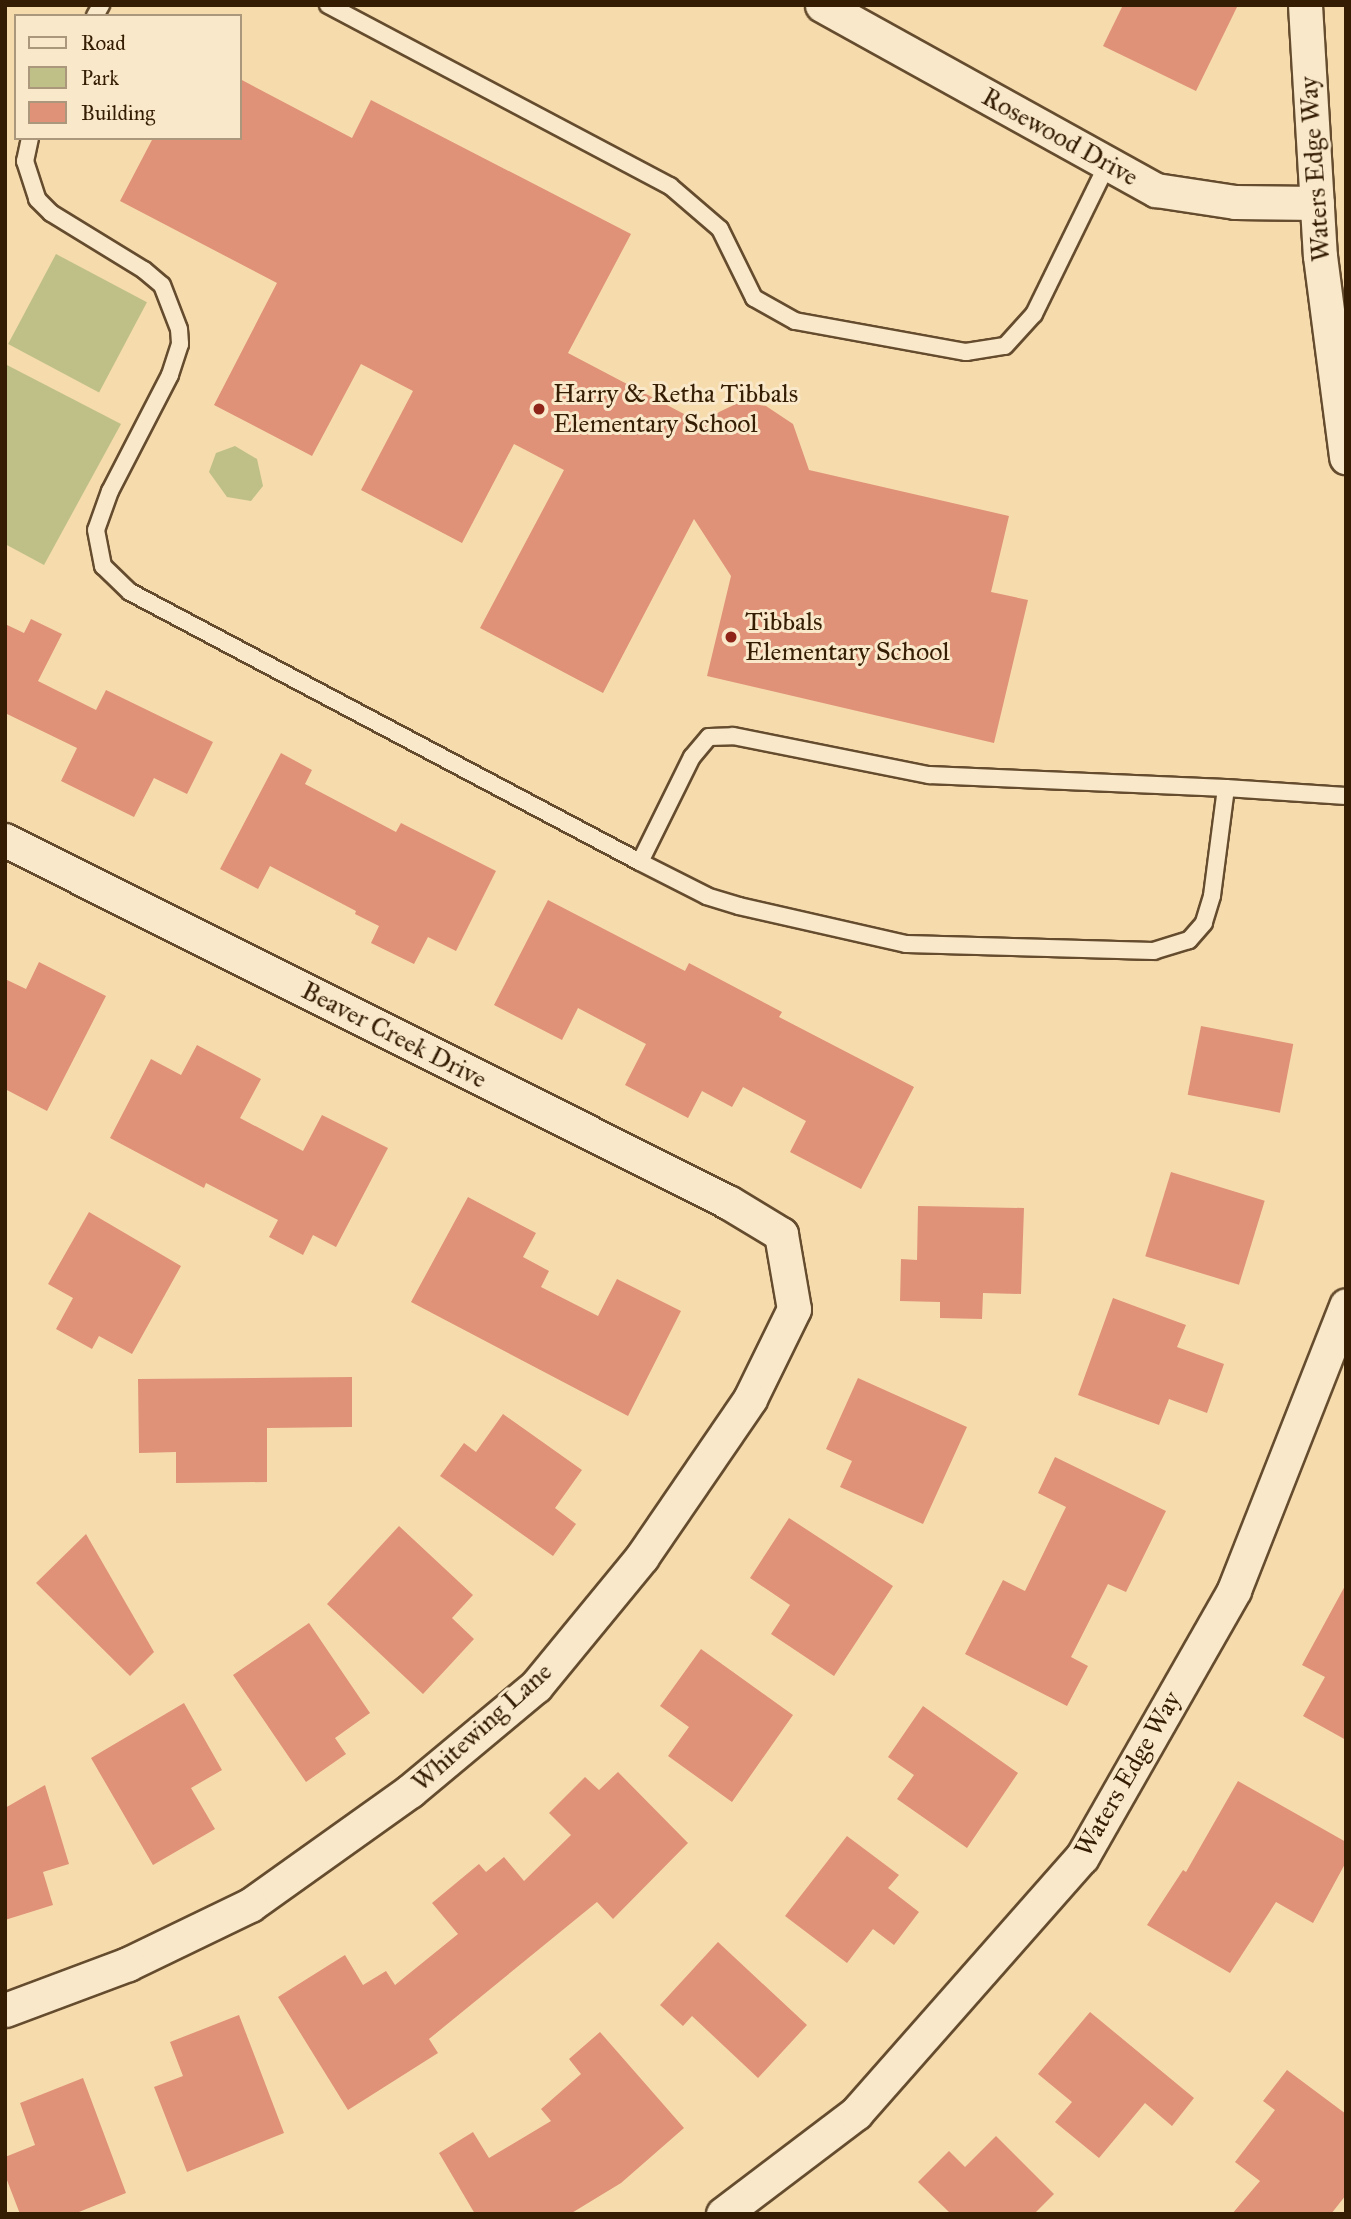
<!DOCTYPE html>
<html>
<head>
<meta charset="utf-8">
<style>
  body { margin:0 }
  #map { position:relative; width:1351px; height:2219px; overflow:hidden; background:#f6dbad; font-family:"IM FELL Great Primer",serif }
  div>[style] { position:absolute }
  .green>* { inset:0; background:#bec088; transform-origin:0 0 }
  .building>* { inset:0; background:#df9278; transform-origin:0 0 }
  .roads { filter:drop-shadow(2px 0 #654c2e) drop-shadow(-2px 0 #654c2e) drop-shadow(0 2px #654c2e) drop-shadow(0 -2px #654c2e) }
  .lane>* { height:16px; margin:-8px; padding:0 8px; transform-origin:8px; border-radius:8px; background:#f9e8ca }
  .street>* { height:33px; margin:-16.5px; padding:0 16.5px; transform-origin:16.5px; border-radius:16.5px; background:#f9e8ca }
  .dots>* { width:19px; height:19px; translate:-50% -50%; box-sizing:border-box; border:4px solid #f9e8ca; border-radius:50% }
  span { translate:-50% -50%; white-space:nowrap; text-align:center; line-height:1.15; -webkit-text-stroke:6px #f9e8ca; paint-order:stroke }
  .street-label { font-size:26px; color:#351d04 }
  .poi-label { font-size:26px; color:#351d04 }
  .left { translate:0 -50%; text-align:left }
  .frame { position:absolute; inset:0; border:7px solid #351d04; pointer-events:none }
  .legend { position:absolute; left:14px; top:14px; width:228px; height:126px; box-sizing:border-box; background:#f9e8ca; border:2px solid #ab977b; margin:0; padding:9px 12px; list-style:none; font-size:21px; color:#351d04 }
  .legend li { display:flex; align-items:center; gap:14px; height:35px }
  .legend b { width:35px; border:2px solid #ab977b }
</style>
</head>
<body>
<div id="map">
  <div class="green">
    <div style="left:56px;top:254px;width:103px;height:102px;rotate:28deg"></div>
    <div style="clip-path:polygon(5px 364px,121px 424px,44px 565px,5px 544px)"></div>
    <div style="clip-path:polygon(235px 446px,257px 459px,263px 486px,251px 501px,227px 497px,209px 472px,216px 453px)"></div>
  </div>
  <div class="building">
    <div style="clip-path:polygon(1123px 5px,1238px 5px,1196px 91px,1103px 46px)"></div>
    <div style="clip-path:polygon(240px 79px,352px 138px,371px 100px,631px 234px,568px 353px,705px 425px,719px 412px,740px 402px,766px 406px,793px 424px,809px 470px,1009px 516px,991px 592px,1028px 600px,994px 743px,707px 676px,731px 576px,694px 519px,603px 693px,480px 628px,564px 470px,514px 444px,462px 543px,361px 490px,413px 391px,361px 364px,312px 456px,214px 405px,277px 283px,120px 201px,153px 138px,240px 138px)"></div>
    <div style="clip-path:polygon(31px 619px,62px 634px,38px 681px,96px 710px,106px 690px,213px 742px,187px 794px,154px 778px,134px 817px,61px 781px,77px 748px,5px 713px,5px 624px,24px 633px)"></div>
    <div style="clip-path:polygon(281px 753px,312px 770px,305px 784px,396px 832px,401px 823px,496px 871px,456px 951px,428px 937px,414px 964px,371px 943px,379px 926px,355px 914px,356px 911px,270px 866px,258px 889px,220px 869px)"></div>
    <div style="clip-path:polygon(548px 900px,685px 971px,689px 963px,782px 1012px,779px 1017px,914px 1087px,861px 1189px,790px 1152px,806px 1121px,743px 1087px,732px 1107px,702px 1091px,688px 1118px,625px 1085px,646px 1044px,578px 1008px,562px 1040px,494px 1005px)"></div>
    <div style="clip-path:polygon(39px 962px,106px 996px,47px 1111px,5px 1089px,5px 979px,26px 989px)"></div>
    <div style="left:1201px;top:1026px;width:94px;height:70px;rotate:11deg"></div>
    <div style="clip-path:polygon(197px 1045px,261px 1079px,240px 1118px,303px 1151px,322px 1115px,388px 1148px,336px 1247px,313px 1235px,303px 1255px,269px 1237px,278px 1220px,206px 1183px,204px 1188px,110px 1138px,151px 1059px,181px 1075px)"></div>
    <div style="left:1171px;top:1172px;width:98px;height:88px;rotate:17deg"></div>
    <div style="clip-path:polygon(468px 1197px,536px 1233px,523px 1257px,549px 1271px,541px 1287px,598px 1316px,617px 1279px,681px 1311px,628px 1416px,411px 1302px)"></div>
    <div style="clip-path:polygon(918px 1206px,1024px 1208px,1021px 1294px,983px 1293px,982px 1319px,940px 1318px,940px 1302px,900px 1301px,901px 1259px,917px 1260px)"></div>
    <div style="clip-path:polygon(89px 1212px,181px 1266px,132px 1354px,99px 1336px,92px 1349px,56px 1329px,73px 1298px,48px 1284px)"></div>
    <div style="clip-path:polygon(1113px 1298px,1186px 1325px,1177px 1347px,1224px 1364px,1207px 1413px,1169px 1399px,1159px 1425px,1078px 1395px)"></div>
    <div style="clip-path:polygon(352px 1377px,352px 1427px,267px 1428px,267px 1482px,176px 1483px,176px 1452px,139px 1453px,138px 1379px)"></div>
    <div style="clip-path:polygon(858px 1378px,967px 1427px,923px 1524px,840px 1487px,852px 1461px,826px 1449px)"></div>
    <div style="clip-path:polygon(503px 1414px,582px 1470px,555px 1508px,576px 1524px,553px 1556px,440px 1476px,464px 1443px,476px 1452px)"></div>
    <div style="clip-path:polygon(1055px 1457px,1166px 1511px,1126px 1592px,1108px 1584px,1071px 1657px,1088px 1666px,1067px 1706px,965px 1654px,1003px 1580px,1025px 1591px,1066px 1507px,1038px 1493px)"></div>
    <div style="clip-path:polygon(789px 1518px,893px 1586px,834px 1676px,771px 1634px,790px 1605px,750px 1578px)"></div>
    <div style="clip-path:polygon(399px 1526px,473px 1595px,452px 1618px,474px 1639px,423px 1694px,327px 1604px)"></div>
    <div style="clip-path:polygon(86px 1534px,154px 1652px,130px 1676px,36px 1583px)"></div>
    <div style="clip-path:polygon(1346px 1584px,1346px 1740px,1303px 1716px,1325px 1677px,1302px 1665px)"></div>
    <div style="clip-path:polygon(309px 1623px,370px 1713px,335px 1738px,346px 1754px,306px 1782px,233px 1675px)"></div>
    <div style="clip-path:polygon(701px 1649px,793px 1715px,732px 1802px,668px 1756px,689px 1727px,660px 1706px)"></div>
    <div style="clip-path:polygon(184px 1703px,222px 1770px,191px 1788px,215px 1829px,153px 1865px,91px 1758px)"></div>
    <div style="clip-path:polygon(923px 1706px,1018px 1773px,967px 1848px,897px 1799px,914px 1775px,888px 1757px)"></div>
    <div style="clip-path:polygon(618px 1772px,688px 1843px,613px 1919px,597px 1902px,429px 2039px,438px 2053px,348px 2110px,278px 1997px,345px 1955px,363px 1985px,386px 1971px,395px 1985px,458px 1934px,432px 1903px,479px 1864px,486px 1872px,504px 1857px,524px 1881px,571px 1835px,549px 1813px,585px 1777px,599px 1790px)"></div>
    <div style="clip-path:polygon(1238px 1781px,1346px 1842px,1346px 1862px,1313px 1923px,1276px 1902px,1230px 1973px,1147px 1925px,1183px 1870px,1186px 1872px)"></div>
    <div style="clip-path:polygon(45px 1785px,69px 1864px,43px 1872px,53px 1905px,5px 1920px,5px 1808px)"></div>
    <div style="clip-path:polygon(847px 1836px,899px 1875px,888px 1888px,919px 1912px,894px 1945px,873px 1929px,847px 1963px,785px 1916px)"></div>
    <div style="clip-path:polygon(718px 1942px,807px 2025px,758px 2078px,692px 2016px,683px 2026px,660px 2005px)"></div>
    <div style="clip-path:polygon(1090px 2012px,1194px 2098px,1172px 2126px,1145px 2103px,1099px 2158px,1055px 2122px,1072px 2102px,1038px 2074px)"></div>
    <div style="clip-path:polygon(239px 2015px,284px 2133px,187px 2172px,154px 2087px,183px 2076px,170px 2042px)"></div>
    <div style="clip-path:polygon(600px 2032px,684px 2128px,621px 2183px,570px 2214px,475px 2214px,439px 2153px,473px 2132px,489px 2158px,551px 2121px,541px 2109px,581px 2074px,569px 2059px)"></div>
    <div style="clip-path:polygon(1287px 2070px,1346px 2114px,1346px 2195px,1331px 2214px,1232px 2214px,1260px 2181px,1235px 2162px,1275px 2110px,1263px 2101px)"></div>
    <div style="clip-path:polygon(83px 2078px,126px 2193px,74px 2214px,20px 2214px,5px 2175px,5px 2157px,35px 2145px,20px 2103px)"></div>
    <div style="clip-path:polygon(996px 2136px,1054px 2194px,1034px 2214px,951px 2214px,918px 2182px,949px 2151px,965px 2167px)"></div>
  </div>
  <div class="roads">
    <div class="lane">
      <div style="left:328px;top:5px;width:387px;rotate:27.9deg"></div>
      <div style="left:670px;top:186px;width:66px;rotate:40.7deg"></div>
      <div style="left:720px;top:229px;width:77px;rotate:63.8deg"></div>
      <div style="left:754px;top:298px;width:47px;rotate:29.3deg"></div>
      <div style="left:795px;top:321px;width:174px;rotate:10.3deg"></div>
      <div style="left:966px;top:352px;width:39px;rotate:-9deg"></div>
      <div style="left:1005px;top:346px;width:43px;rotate:-47.8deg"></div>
      <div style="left:1034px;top:314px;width:168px;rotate:-63.9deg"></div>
      <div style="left:95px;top:16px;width:13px;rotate:-61deg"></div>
      <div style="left:30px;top:138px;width:24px;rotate:102deg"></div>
      <div style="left:25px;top:161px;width:40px;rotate:72deg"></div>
      <div style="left:37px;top:199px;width:20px;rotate:45deg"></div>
      <div style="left:51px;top:213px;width:109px;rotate:31.5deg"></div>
      <div style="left:144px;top:270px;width:23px;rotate:40deg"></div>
      <div style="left:162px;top:285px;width:47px;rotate:68.9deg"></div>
      <div style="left:179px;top:329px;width:15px;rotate:86deg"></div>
      <div style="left:180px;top:344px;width:33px;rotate:108deg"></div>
      <div style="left:170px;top:375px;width:131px;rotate:117.3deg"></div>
      <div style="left:110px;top:491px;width:41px;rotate:109.7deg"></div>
      <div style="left:96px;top:530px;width:37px;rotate:79deg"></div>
      <div style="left:103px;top:566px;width:37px;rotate:44deg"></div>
      <div style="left:130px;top:592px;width:577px;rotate:27.9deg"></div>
      <div style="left:1226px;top:788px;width:109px;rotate:97.4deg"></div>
      <div style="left:1212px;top:896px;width:28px;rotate:107deg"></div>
      <div style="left:1204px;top:923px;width:23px;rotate:131deg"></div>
      <div style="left:1189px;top:940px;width:37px;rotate:163deg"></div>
      <div style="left:1154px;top:951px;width:248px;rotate:-178.4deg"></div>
      <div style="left:906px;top:944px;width:171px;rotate:-167.2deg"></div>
      <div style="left:739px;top:906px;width:34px;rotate:-163deg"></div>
      <div style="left:707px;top:896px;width:75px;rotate:-153.1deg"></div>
      <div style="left:640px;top:862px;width:117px;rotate:-63.7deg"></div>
      <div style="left:692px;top:757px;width:26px;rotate:-50deg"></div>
      <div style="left:709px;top:737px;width:24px;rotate:-2deg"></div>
      <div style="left:733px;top:736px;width:200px;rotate:11.3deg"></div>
      <div style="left:929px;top:775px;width:297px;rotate:2.5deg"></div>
      <div style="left:1226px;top:788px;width:120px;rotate:3.8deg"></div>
    </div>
    <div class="street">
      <div style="left:822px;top:5px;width:382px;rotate:29deg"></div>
      <div style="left:1156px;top:190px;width:80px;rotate:8.6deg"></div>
      <div style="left:1235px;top:202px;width:82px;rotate:0.7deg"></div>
      <div style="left:1305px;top:5px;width:251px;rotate:86.6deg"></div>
      <div style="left:1320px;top:256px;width:203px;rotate:82.6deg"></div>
      <div style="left:5px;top:840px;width:809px;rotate:26.6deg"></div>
      <div style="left:728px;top:1202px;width:62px;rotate:31.1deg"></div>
      <div style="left:781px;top:1234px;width:76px;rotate:80.2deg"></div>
      <div style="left:794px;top:1309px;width:100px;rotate:116.1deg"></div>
      <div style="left:750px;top:1399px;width:191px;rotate:124.4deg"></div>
      <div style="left:642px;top:1557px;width:167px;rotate:129.4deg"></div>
      <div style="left:536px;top:1686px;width:164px;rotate:140.2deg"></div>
      <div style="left:410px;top:1791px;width:196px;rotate:144.5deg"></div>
      <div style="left:250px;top:1905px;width:136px;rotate:154.2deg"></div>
      <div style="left:128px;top:1964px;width:131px;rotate:159.5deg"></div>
      <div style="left:723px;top:2214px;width:167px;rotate:-37.2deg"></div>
      <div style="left:856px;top:2113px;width:341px;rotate:-48.6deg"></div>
      <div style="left:1082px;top:1857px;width:307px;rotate:-60.3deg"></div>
      <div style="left:1234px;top:1590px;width:306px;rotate:-68.5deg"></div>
    </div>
  </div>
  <div class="dots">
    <div style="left:539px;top:409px;background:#8f2418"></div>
    <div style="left:731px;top:637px;background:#8f2418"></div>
  </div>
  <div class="street-label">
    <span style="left:1060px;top:137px;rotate:29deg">Rosewood Drive</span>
    <span style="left:1315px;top:169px;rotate:-94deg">Waters Edge Way</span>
    <span style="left:394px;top:1035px;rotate:27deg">Beaver Creek Drive</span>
    <span style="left:482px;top:1727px;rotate:-42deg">Whitewing Lane</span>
    <span style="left:1128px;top:1774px;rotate:-60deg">Waters Edge Way</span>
  </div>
  <div class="poi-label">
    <span class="left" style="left:553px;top:409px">Harry &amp; Retha Tibbals<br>Elementary School</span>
    <span class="left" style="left:745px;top:637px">Tibbals<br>Elementary School</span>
  </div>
  <div class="frame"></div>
  <ul class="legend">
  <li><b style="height:9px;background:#f9e8ca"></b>Road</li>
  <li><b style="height:19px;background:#bec088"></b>Park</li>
  <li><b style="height:19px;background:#df9278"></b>Building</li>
  </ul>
</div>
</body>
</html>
